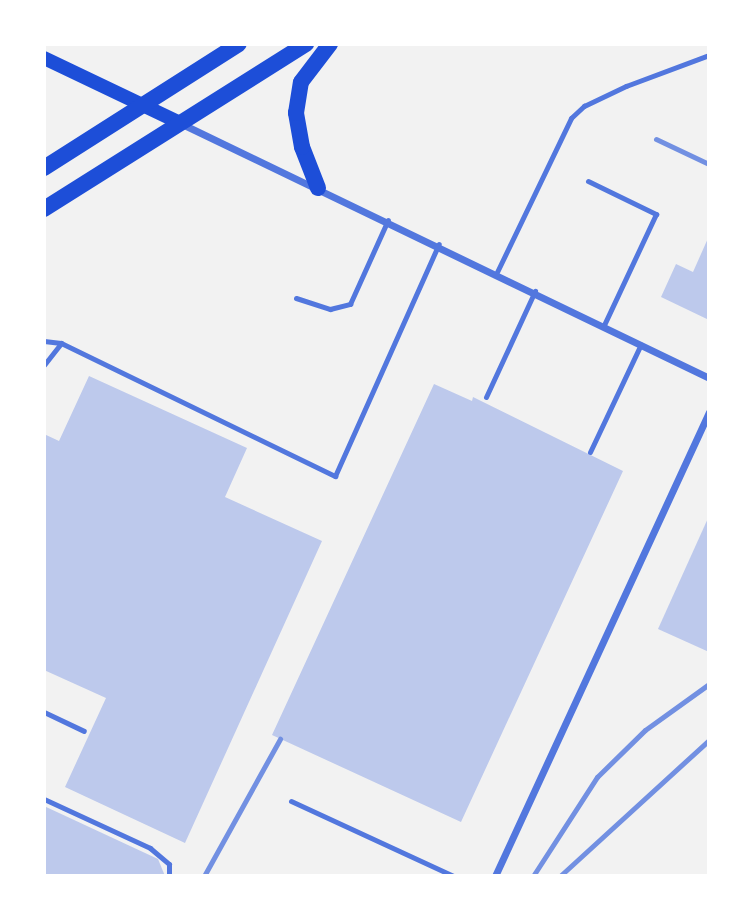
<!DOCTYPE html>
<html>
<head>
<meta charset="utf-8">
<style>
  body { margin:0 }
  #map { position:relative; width:753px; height:920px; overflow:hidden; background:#f2f2f2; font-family:"Titillium Web",sans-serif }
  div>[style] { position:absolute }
  .building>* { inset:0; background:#bdc9ec }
  .service>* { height:5px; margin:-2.5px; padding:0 2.5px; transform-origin:2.5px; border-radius:2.5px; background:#5277de }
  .minor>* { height:7px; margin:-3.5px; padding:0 3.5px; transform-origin:3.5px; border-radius:3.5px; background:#5277de }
  .secondary>* { height:14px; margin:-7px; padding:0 7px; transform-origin:7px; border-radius:7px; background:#1d4ed8 }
  .primary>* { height:16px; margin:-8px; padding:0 8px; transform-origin:8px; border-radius:8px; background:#1d4ed8 }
  .rail>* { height:5px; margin:-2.5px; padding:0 2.5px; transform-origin:2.5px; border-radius:2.5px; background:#7290e2 }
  span { translate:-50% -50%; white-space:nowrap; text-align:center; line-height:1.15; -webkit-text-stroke:7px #fff; paint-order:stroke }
  .frame { position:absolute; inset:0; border:46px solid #fff; pointer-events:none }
</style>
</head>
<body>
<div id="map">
  <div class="building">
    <div style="clip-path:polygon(709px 236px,709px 320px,661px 297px,676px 264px,693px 272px)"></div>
    <div style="clip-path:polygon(89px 376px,247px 448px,225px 497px,322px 541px,185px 843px,65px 787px,106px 698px,44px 670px,44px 434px,59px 441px)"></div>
    <div style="clip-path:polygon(434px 384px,472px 401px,473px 397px,623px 471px,461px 822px,272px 735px)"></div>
    <div style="clip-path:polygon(709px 516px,709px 652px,658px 629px)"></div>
    <div style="clip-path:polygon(44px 806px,158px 859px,165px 876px,44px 876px)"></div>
  </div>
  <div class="service">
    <div style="left:588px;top:181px;width:76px;rotate:25.9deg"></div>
    <div style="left:656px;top:214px;width:123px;rotate:115.1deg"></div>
    <div style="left:497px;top:272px;width:171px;rotate:-64.3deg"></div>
    <div style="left:571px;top:118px;width:18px;rotate:-43deg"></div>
    <div style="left:584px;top:106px;width:47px;rotate:-25.5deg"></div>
    <div style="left:626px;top:86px;width:89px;rotate:-20.5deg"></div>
    <div style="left:296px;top:298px;width:36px;rotate:18deg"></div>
    <div style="left:330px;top:309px;width:21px;rotate:-14deg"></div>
    <div style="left:350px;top:304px;width:92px;rotate:-65.7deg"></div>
    <div style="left:44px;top:341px;width:17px;rotate:7deg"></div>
    <div style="left:61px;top:343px;width:305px;rotate:25.9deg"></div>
    <div style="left:335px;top:476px;width:254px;rotate:-65.9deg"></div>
    <div style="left:44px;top:365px;width:28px;rotate:-52deg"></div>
    <div style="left:486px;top:397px;width:117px;rotate:-65.2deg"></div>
    <div style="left:590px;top:452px;width:119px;rotate:-64.7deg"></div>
    <div style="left:44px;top:712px;width:44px;rotate:25.4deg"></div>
    <div style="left:44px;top:799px;width:117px;rotate:24.8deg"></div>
    <div style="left:150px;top:848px;width:25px;rotate:40deg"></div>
    <div style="left:169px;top:864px;width:12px;rotate:90deg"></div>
    <div style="left:291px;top:801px;width:179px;rotate:24.8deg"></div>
  </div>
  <div class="minor">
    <div style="left:182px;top:124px;width:585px;rotate:25.73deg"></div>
    <div style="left:495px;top:876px;width:511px;rotate:-65.24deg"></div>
  </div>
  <div class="secondary">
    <div style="left:44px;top:58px;width:148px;rotate:25.5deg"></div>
  </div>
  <div class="primary">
    <div style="left:44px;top:168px;width:231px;rotate:-32.5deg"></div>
    <div style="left:318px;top:188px;width:44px;rotate:-111.3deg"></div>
    <div style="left:302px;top:147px;width:35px;rotate:-100deg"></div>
    <div style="left:296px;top:113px;width:31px;rotate:-81deg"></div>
    <div style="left:301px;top:82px;width:48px;rotate:-52.7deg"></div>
    <div style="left:44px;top:209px;width:310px;rotate:-32.2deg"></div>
  </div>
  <div class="rail">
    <div style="left:656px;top:139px;width:59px;rotate:25.3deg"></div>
    <div style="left:204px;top:876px;width:157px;rotate:-61deg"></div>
    <div style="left:533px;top:876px;width:118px;rotate:-57.1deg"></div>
    <div style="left:597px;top:777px;width:67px;rotate:-44.4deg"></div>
    <div style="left:645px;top:730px;width:79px;rotate:-35.7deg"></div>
    <div style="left:560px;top:876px;width:202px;rotate:-42.4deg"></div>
  </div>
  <div class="frame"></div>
</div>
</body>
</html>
